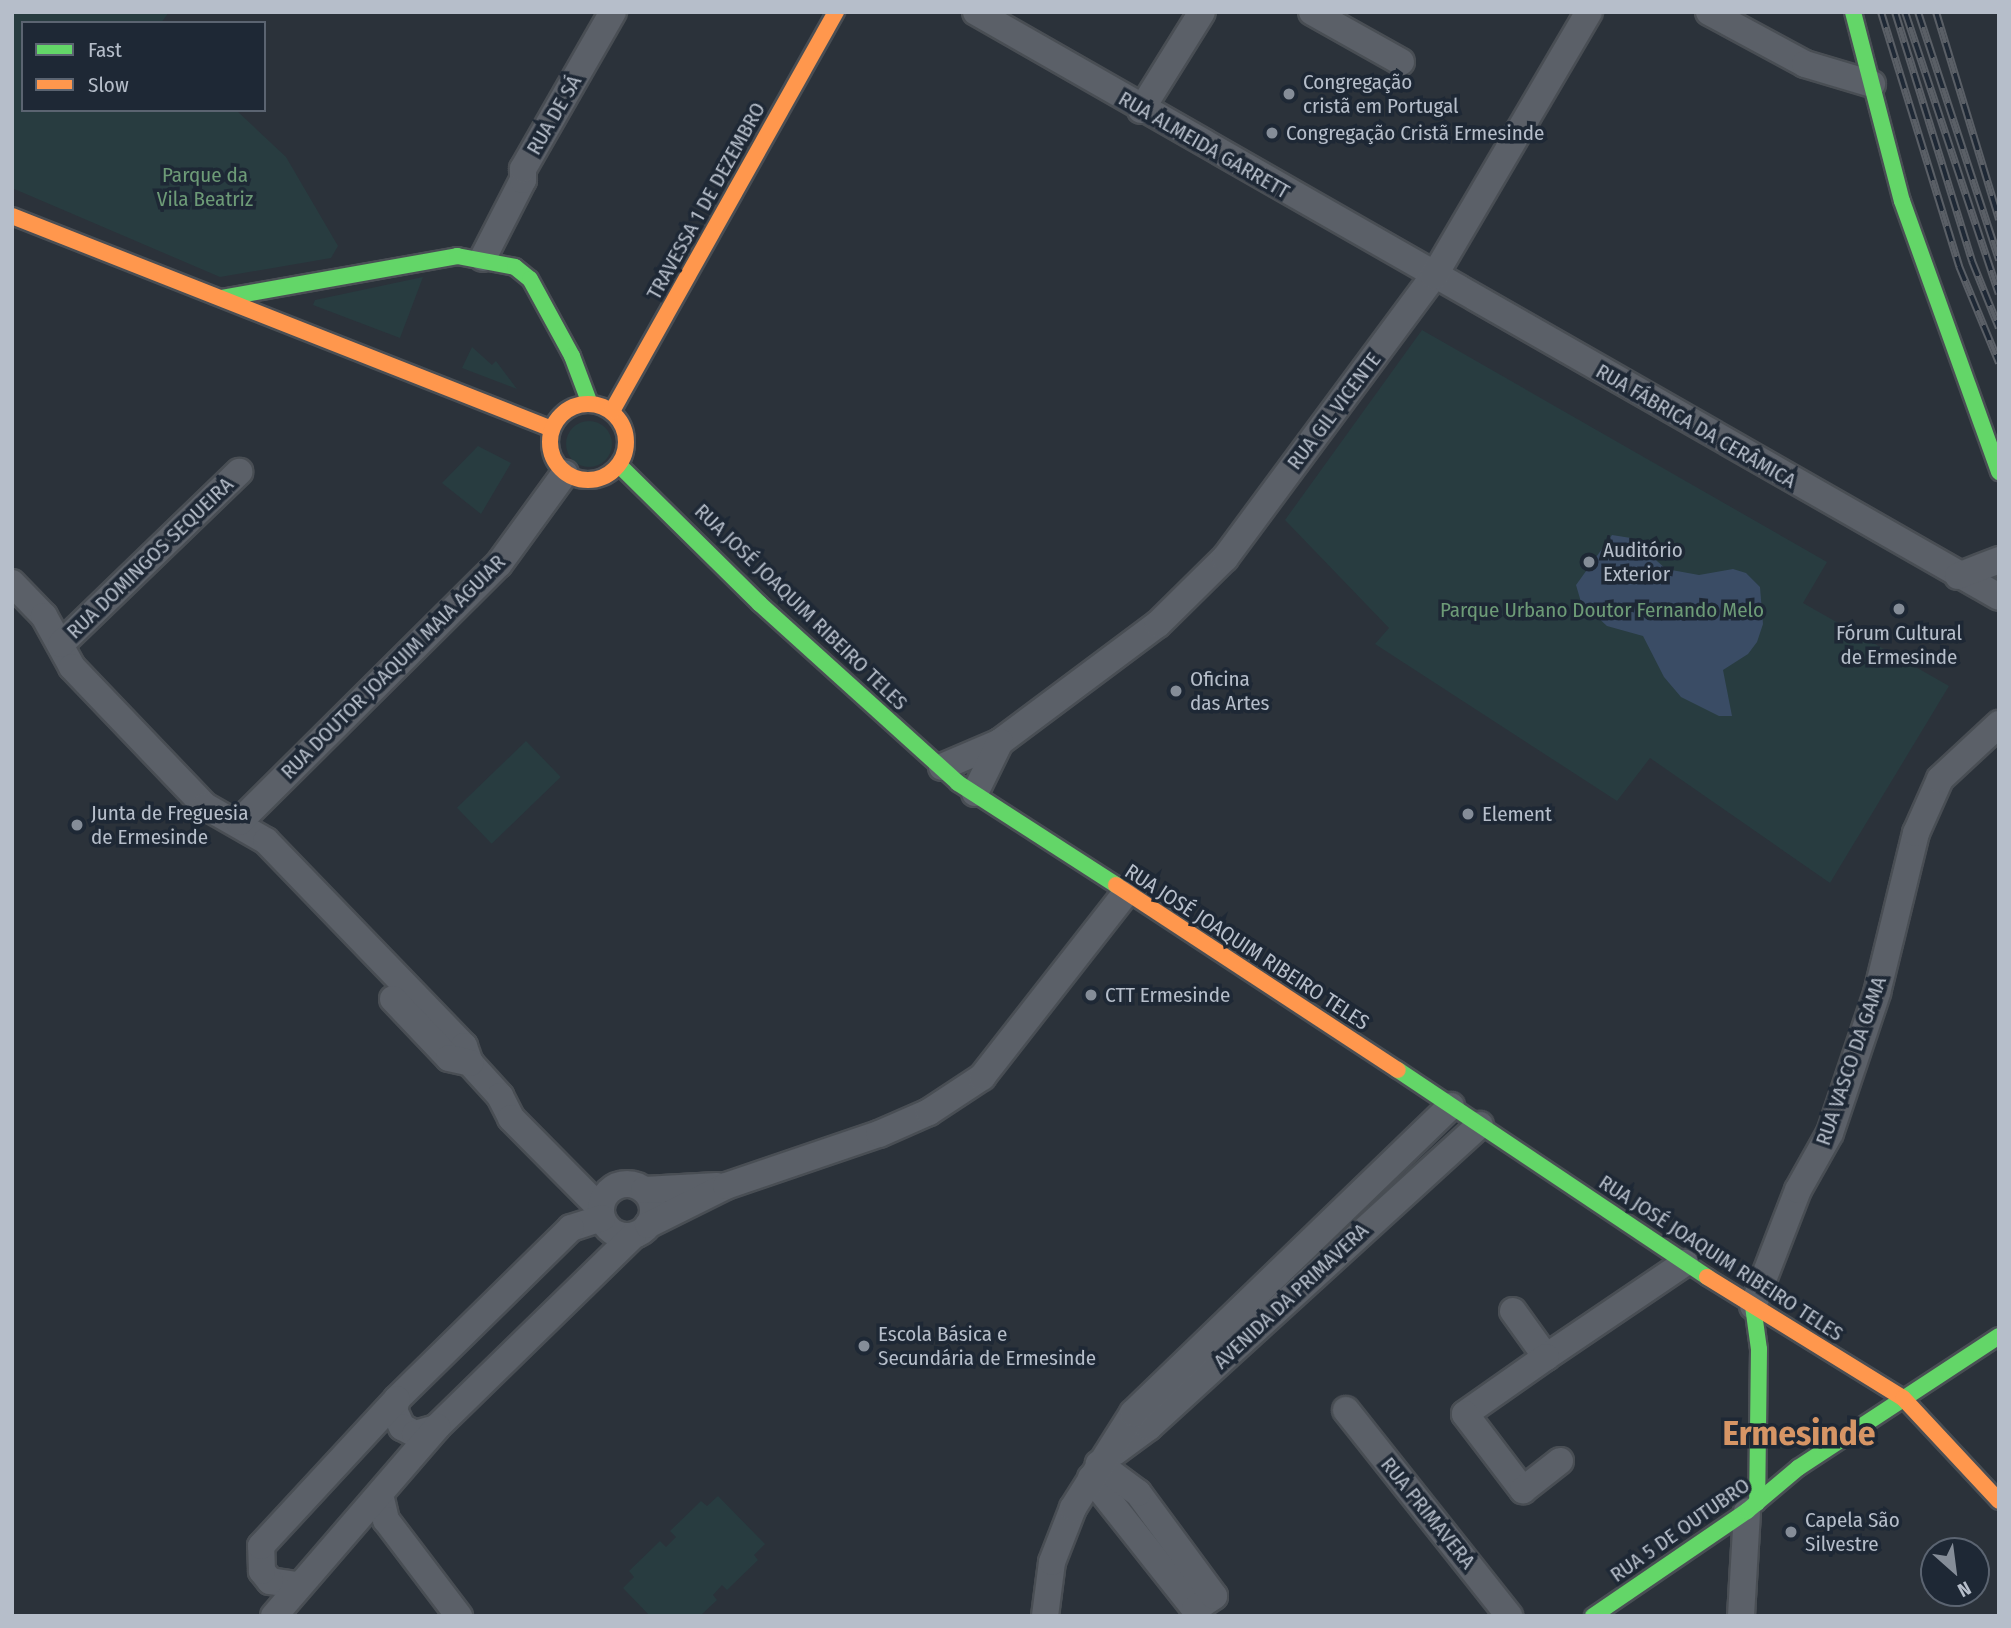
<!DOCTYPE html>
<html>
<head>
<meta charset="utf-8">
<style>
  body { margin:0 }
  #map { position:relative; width:2011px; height:1628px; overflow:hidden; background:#2b323a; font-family:"Fira Sans Condensed",sans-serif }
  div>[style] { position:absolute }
  .green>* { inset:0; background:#283c40; transform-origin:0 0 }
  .round { border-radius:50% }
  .water>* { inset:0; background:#3a4c65 }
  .roads { filter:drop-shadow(2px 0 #494e54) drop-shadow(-2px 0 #494e54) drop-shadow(0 2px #494e54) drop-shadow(0 -2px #494e54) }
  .street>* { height:26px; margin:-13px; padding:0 13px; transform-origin:13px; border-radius:13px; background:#5b6068 }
  .street>.ring { margin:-13px; padding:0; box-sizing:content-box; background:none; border:26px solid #5b6068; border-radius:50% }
  .fast>* { height:16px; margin:-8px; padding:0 8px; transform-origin:8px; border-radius:8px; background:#63d668 }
  .slow>* { height:16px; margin:-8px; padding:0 8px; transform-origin:8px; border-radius:8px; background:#ff974d }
  .slow>.ring { margin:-8px; padding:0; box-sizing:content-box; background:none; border:16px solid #ff974d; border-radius:50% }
  .rail>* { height:8px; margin-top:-4px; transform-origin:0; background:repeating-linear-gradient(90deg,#1e2835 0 16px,#5a5f66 0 32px); box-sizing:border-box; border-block:2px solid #5a5f66 }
  .dots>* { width:19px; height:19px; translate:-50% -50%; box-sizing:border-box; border:4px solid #1e2835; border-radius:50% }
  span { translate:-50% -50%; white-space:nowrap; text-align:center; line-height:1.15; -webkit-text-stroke:7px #1e2835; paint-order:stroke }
  .poi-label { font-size:21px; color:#b6beca }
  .left { translate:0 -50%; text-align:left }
  .street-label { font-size:21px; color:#b6beca }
  .park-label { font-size:21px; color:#6d9b77 }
  .town-label { font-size:35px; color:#d69565; font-weight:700 }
  .frame { position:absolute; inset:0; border:14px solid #b6beca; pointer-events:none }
  .legend { position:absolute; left:21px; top:21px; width:245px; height:91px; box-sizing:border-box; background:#1e2835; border:2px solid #5b6471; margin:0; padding:9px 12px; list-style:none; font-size:21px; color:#b6beca }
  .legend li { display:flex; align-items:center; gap:14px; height:35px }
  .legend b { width:35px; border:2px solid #5b6471 }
  .north { position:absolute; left:1920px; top:1537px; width:70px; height:70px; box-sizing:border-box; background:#1e2835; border:2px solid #5b6471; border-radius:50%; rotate:152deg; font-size:19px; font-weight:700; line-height:28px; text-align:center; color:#b6beca }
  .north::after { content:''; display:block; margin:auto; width:24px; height:32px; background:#858d98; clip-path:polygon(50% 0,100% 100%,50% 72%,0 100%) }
</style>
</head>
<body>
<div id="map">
  <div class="green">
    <div style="clip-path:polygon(12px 12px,169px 12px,161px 23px,23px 23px,23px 110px,236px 110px,286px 157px,338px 246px,331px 258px,220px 277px,12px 188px)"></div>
    <div style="clip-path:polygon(423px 277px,400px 338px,313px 305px,315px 300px)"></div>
    <div style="clip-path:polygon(1422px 330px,1827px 562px,1803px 603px,1949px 686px,1830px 883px,1650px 758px,1617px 801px,1375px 644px,1389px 628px,1285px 520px)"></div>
    <div style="clip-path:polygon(472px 347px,492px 365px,496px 361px,517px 389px,462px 368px)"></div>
    <div class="round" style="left:566px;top:421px;width:46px;height:46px"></div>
    <div style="clip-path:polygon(478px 446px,511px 463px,481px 514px,442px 483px)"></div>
    <div style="left:526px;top:741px;width:50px;height:96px;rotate:46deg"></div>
    <div style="clip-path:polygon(718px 1496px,765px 1544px,754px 1555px,758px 1560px,727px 1590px,722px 1585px,713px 1595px,717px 1600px,700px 1616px,650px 1616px,623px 1588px,634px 1577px,629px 1571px,660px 1541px,666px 1547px,676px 1537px,670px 1531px,701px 1501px,707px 1506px)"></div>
  </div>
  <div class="water">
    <div style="clip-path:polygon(1612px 535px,1631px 538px,1666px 569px,1699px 575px,1733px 569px,1746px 573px,1760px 587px,1763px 624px,1757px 642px,1748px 654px,1723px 670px,1732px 716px,1719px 716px,1681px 697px,1664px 677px,1643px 636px,1607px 626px,1581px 602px,1576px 585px)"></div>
  </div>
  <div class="roads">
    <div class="street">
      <div style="left:976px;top:12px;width:1178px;rotate:29.76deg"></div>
      <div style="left:1312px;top:12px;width:102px;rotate:29.3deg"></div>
      <div style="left:1709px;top:12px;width:109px;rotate:28.4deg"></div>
      <div style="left:1805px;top:64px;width:70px;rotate:16.6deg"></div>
      <div style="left:1141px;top:110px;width:115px;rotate:-58.1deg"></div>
      <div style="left:483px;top:258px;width:88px;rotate:-62.9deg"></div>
      <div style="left:523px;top:180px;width:11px;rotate:-90deg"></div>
      <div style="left:523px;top:169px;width:181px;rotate:-60.2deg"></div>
      <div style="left:1958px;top:576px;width:44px;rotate:-21.3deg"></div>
      <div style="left:12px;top:583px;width:46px;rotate:45.9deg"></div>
      <div style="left:44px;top:616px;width:58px;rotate:61.2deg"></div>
      <div style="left:72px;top:667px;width:192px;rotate:46.3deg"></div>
      <div style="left:205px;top:806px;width:70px;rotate:29.8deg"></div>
      <div style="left:266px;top:841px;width:285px;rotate:46deg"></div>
      <div style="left:464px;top:1046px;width:18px;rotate:71deg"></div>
      <div style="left:470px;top:1063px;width:45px;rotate:47.7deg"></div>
      <div style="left:500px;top:1096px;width:25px;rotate:63deg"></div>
      <div style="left:511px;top:1118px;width:128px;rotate:45.3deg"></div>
      <div style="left:61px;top:644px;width:248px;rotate:-44deg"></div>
      <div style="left:942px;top:767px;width:63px;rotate:-23.3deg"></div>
      <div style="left:1000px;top:742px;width:197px;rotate:-36.8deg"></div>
      <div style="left:1158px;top:624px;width:94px;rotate:-44.6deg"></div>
      <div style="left:1225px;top:558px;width:351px;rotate:-53.5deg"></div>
      <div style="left:1434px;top:276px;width:306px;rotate:-59.6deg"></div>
      <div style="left:975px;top:793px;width:57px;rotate:-63.9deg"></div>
      <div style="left:239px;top:822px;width:366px;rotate:-44.8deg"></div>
      <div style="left:499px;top:564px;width:112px;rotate:-54deg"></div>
      <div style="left:393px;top:999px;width:81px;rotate:46.5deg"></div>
      <div style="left:449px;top:1058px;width:22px;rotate:13deg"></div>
      <div class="ring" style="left:601px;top:1184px;width:26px;height:26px"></div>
      <div style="left:644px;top:1190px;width:73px;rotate:-3.1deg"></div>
      <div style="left:602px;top:1218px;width:33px;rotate:162deg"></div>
      <div style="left:571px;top:1228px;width:244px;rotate:135.5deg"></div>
      <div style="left:397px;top:1399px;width:11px;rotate:105deg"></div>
      <div style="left:394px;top:1410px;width:19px;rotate:65deg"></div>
      <div style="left:402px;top:1427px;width:15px;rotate:28deg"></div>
      <div style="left:415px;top:1434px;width:22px;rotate:-16deg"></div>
      <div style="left:436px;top:1428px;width:275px;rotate:-44.3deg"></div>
      <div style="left:648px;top:1225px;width:87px;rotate:-26.6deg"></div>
      <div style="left:726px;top:1186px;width:162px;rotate:-18.8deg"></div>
      <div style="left:879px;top:1134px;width:55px;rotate:-23.7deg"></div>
      <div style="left:929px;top:1112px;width:64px;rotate:-33.4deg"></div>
      <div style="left:982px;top:1077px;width:232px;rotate:-52deg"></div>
      <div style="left:1753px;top:1306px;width:124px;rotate:-68.8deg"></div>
      <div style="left:1798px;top:1190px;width:65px;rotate:-60.7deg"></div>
      <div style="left:1830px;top:1133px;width:148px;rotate:-71.4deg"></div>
      <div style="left:1877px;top:993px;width:165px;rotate:-76.3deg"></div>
      <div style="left:1916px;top:833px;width:59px;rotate:-66deg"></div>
      <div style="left:1940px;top:779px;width:81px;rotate:-43deg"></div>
      <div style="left:1513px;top:1311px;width:57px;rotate:54.3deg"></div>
      <div style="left:1546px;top:1357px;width:168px;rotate:-34.1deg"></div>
      <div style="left:1546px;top:1357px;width:99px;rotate:144.9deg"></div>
      <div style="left:1465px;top:1414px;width:96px;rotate:52.7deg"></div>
      <div style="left:1523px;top:1490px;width:47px;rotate:-38.1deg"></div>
      <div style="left:1346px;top:1410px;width:263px;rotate:51.6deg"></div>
      <div style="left:1115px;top:1452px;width:42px;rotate:-36.3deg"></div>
      <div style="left:1149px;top:1427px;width:448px;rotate:-42.4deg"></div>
      <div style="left:1091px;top:1478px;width:167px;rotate:51.6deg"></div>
      <div style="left:1195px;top:1609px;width:23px;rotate:-34deg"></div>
      <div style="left:1214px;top:1596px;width:128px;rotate:-126.4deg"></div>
      <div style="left:1138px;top:1493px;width:49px;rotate:-143.4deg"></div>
      <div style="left:380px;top:1494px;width:27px;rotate:77deg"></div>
      <div style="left:386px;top:1520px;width:121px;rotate:52.8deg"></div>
      <div style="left:297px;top:1585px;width:27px;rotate:-172deg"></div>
      <div style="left:270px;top:1581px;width:13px;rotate:-129deg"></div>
      <div style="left:262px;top:1571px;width:25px;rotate:-92deg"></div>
      <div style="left:261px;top:1546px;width:200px;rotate:-47.2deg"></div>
      <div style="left:274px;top:1616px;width:250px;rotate:-49.2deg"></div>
      <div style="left:1045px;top:1616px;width:54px;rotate:-82.6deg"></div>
      <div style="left:1052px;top:1562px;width:58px;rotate:-68.7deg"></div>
      <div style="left:1073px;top:1508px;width:112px;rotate:-57.7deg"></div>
      <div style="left:1133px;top:1413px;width:442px;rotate:-44deg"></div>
      <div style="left:1741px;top:1616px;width:105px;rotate:-86.7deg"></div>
    </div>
    <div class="fast">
      <div style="left:1853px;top:12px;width:195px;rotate:75.5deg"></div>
      <div style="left:1902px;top:201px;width:288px;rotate:70.3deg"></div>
      <div style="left:222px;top:298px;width:239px;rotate:-10.1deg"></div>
      <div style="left:457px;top:256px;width:59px;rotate:10.7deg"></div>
      <div style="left:515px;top:267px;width:19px;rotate:39deg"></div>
      <div style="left:530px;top:279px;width:88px;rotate:61.4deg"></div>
      <div style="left:572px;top:356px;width:51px;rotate:69.4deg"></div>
      <div style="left:619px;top:465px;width:198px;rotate:44.6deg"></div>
      <div style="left:760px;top:604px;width:267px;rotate:42.1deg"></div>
      <div style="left:958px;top:783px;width:188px;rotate:32.8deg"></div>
      <div style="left:1398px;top:1070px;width:372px;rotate:33.8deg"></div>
      <div style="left:1753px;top:1306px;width:43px;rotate:82.1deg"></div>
      <div style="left:1759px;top:1349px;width:154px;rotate:90.7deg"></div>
      <div style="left:1593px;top:1616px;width:186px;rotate:-34.3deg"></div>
      <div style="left:1747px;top:1511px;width:67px;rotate:-40.1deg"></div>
      <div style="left:1798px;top:1468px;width:240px;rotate:-33.3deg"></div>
    </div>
    <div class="slow">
      <div style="left:12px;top:216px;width:580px;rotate:21.53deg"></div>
      <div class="ring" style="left:550px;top:404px;width:60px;height:60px"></div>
      <div style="left:612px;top:411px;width:458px;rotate:-60.7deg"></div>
      <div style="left:1116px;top:885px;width:337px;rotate:33.3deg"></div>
      <div style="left:1707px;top:1277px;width:230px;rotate:31.7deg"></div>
      <div style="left:1903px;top:1398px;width:141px;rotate:47deg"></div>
    </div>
  </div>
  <div class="rail">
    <div style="left:1881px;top:12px;width:266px;rotate:72.9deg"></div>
    <div style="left:1959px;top:266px;width:105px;rotate:67.6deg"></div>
    <div style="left:1895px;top:12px;width:261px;rotate:72.8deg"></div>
    <div style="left:1972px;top:261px;width:72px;rotate:68.1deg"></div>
    <div style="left:1905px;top:12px;width:297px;rotate:71.6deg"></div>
    <div style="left:1918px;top:12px;width:261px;rotate:71.9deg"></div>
    <div style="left:1936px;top:12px;width:217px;rotate:73.1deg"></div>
  </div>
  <div class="dots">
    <div style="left:1289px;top:94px;background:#858d98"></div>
    <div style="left:1272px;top:133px;background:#858d98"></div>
    <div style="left:1589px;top:562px;background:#858d98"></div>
    <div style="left:1899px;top:609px;background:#858d98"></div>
    <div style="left:1176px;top:691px;background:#858d98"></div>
    <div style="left:1468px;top:814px;background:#858d98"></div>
    <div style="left:77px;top:825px;background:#858d98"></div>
    <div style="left:1091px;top:995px;background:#858d98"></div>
    <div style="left:864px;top:1346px;background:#858d98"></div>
    <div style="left:1791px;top:1532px;background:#858d98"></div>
  </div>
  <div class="poi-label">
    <span class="left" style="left:1303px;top:94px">Congregação<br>cristã em Portugal</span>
    <span class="left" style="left:1286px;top:133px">Congregação Cristã Ermesinde</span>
    <span class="left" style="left:1603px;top:562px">Auditório<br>Exterior</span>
    <span style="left:1899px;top:645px">Fórum Cultural<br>de Ermesinde</span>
    <span class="left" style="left:1190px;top:691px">Oficina<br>das Artes</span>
    <span class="left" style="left:91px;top:825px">Junta de Freguesia<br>de Ermesinde</span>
    <span class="left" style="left:1482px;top:814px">Element</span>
    <span class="left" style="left:1105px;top:995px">CTT Ermesinde</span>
    <span class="left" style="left:878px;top:1346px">Escola Básica e<br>Secundária de Ermesinde</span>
    <span class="left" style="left:1805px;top:1532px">Capela São<br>Silvestre</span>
  </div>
  <div class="street-label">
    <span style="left:554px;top:115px;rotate:-60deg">RUA DE SÁ</span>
    <span style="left:1204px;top:145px;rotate:30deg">RUA ALMEIDA GARRETT</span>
    <span style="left:706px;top:201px;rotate:-61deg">TRAVESSA 1 DE DEZEMBRO</span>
    <span style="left:1334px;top:411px;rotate:-53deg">RUA GIL VICENTE</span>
    <span style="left:1696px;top:426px;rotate:30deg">RUA FÁBRICA DA CERÂMICA</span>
    <span style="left:150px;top:558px;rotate:-44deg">RUA DOMINGOS SEQUEIRA</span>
    <span style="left:801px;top:607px;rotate:44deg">RUA JOSÉ JOAQUIM RIBEIRO TELES</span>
    <span style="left:393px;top:667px;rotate:-45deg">RUA DOUTOR JOAQUIM MAIA AGUIAR</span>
    <span style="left:1247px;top:947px;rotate:33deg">RUA JOSÉ JOAQUIM RIBEIRO TELES</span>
    <span style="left:1851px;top:1061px;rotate:-71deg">RUA VASCO DA GAMA</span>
    <span style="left:1721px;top:1258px;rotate:33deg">RUA JOSÉ JOAQUIM RIBEIRO TELES</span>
    <span style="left:1291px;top:1296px;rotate:-43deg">AVENIDA DA PRIMAVERA</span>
    <span style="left:1428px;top:1513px;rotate:51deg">RUA PRIMAVERA</span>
    <span style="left:1680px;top:1530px;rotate:-35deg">RUA 5 DE OUTUBRO</span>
  </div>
  <div class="park-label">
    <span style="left:205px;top:187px">Parque da<br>Vila Beatriz</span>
    <span style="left:1602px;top:610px">Parque Urbano Doutor Fernando Melo</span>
  </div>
  <div class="town-label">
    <span style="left:1799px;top:1433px">Ermesinde</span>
  </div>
  <div class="frame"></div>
  <ul class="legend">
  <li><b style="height:9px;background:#63d668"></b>Fast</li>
  <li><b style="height:9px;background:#ff974d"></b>Slow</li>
  </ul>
  <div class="north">N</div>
</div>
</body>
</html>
